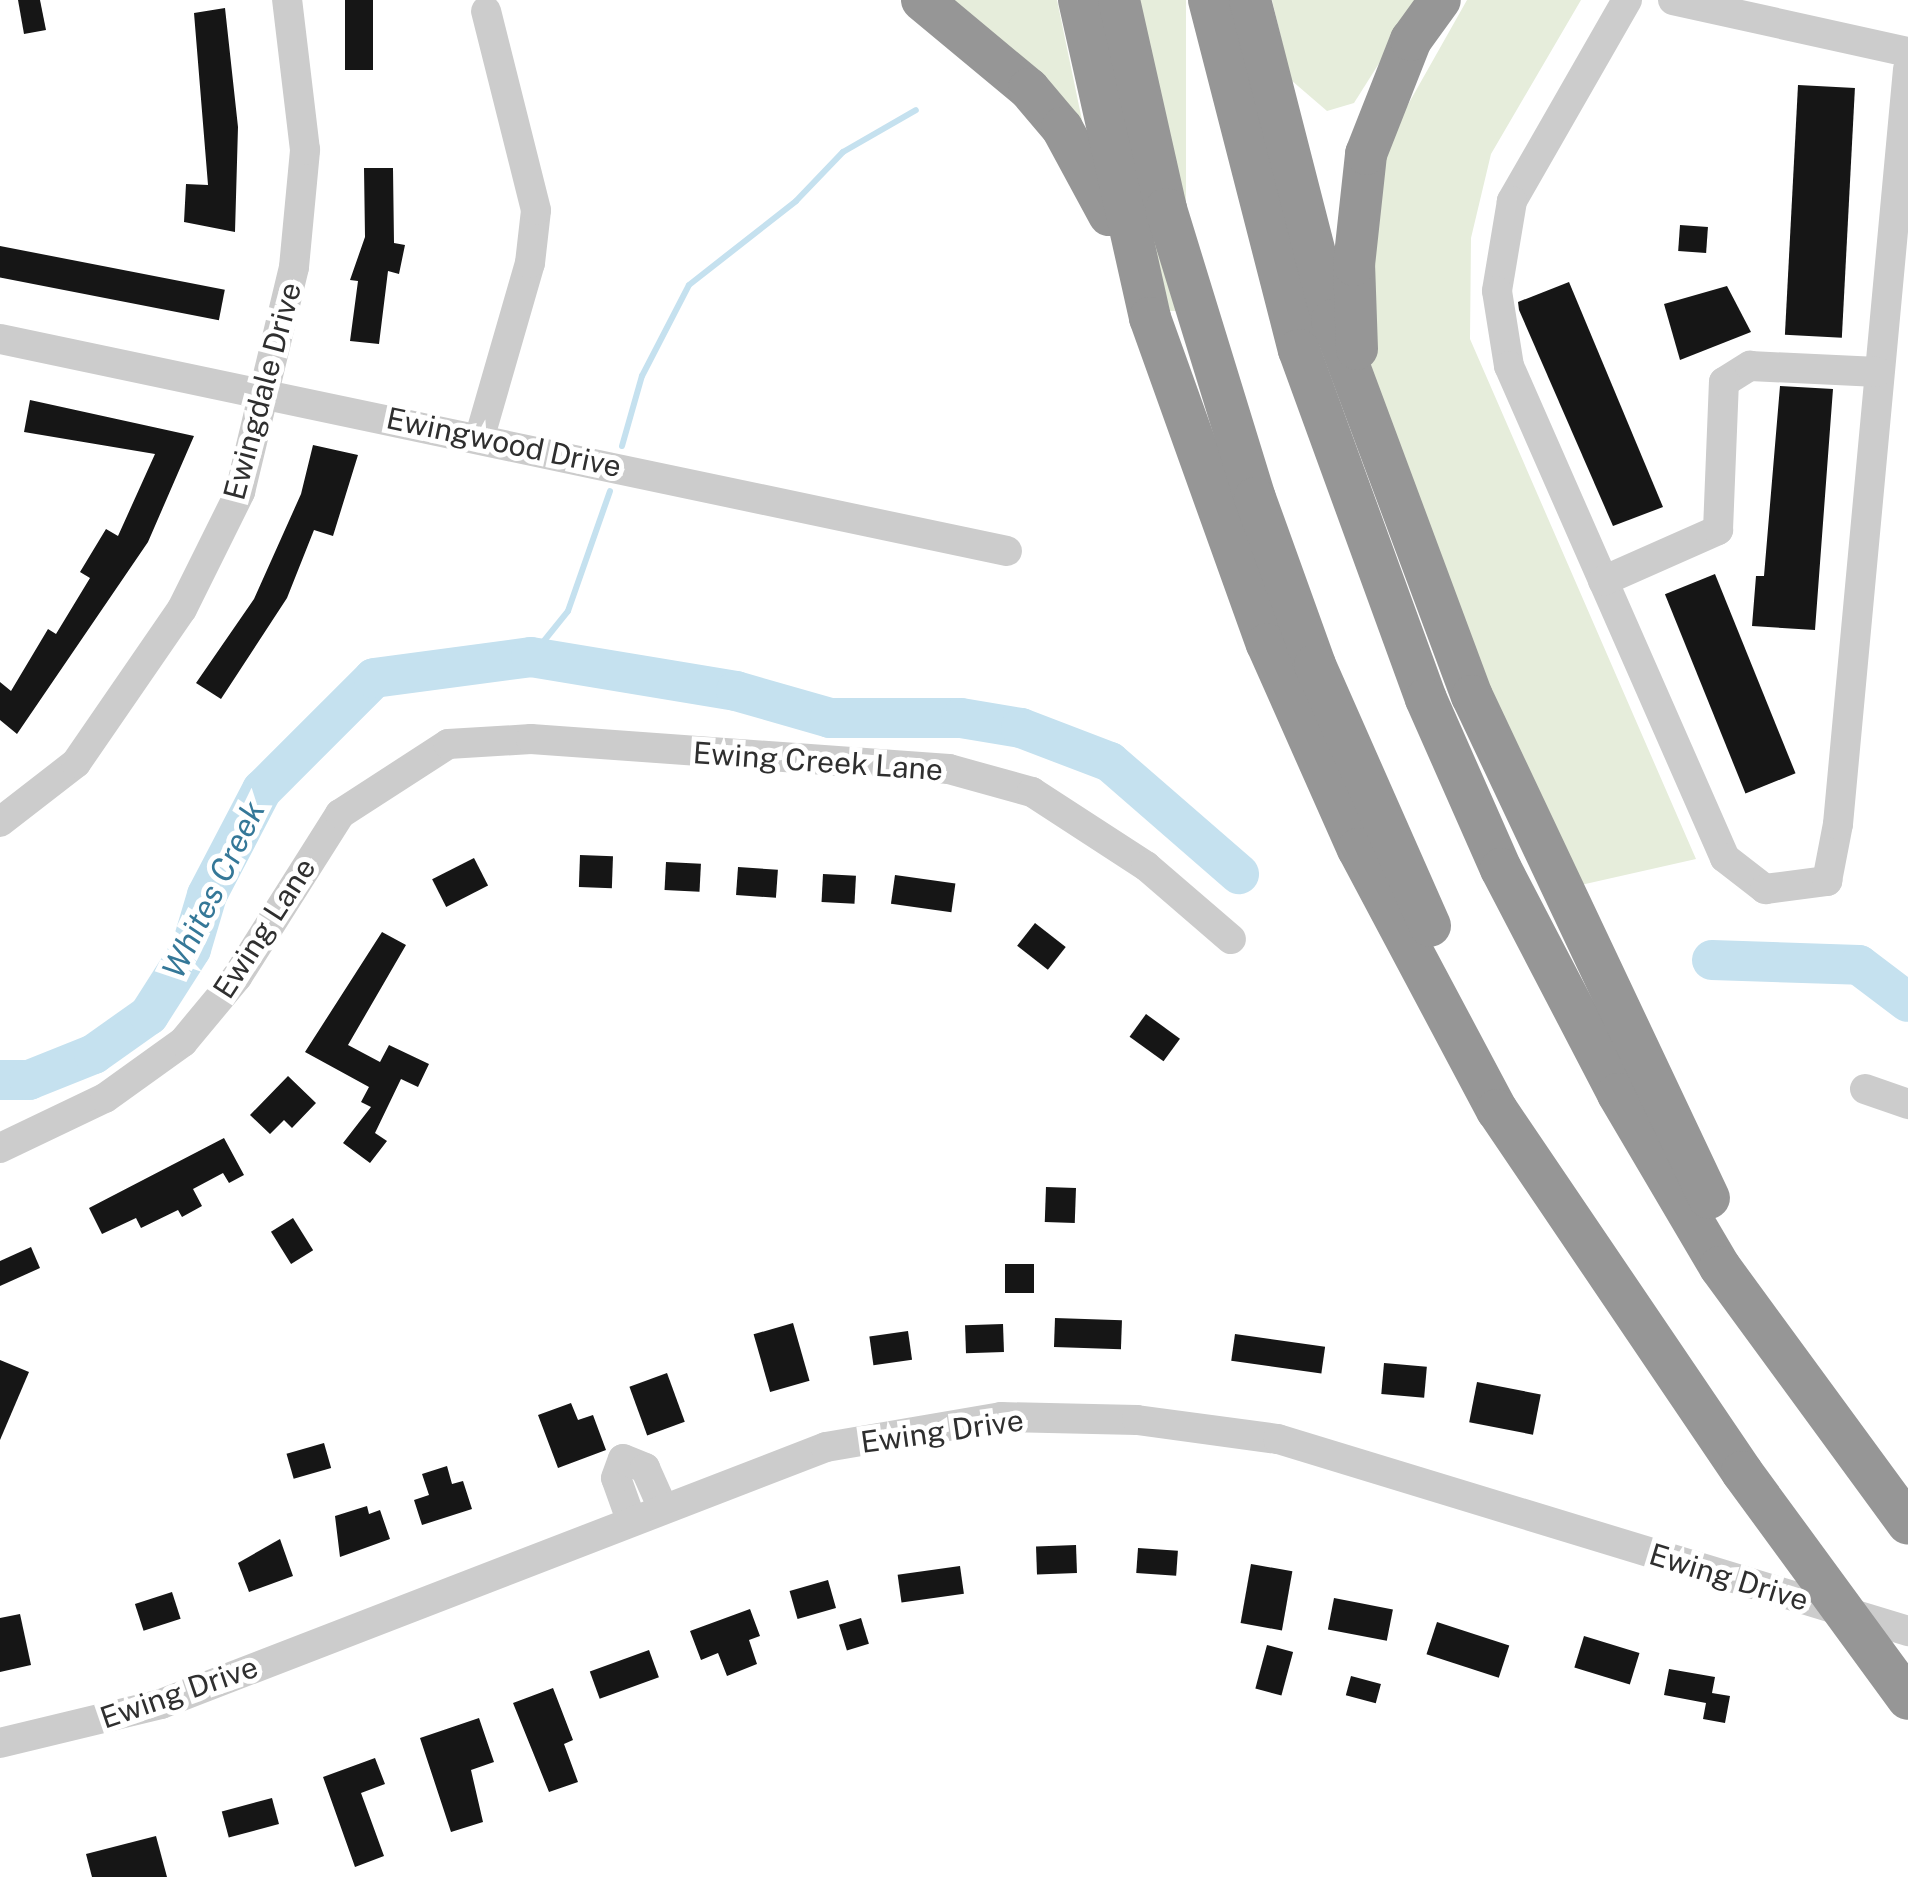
<!DOCTYPE html>
<html>
<head>
<meta charset="utf-8">
<style>
  body { margin:0 }
  #map { position:relative; width:1908px; height:1877px; overflow:hidden; background:#fff; font-family:"Public Sans",sans-serif }
  div>[style] { position:absolute }
  .green>* { inset:0; background:#e6eddb; transform-origin:0 0 }
  .stream>* { height:6px; margin:-3px; padding:0 3px; transform-origin:3px; border-radius:3px; background:#c5e1ef }
  .river>* { height:40px; margin:-20px; padding:0 20px; transform-origin:20px; border-radius:20px; background:#c5e1ef }
  .building>* { inset:0; background:#161616; transform-origin:0 0 }
  .minor>* { height:30px; margin:-15px; padding:0 15px; transform-origin:15px; border-radius:15px; background:#ccc }
  .highway>* { height:42px; margin:-21px; padding:0 21px; transform-origin:21px; border-radius:21px; background:#969696 }
  .highway-bridge>* { height:42px; margin:-21px; padding:0 21px; transform-origin:21px; border-radius:21px; background:#969696 }
  span { translate:-50% -50%; white-space:nowrap; text-align:center; line-height:1.15; -webkit-text-stroke:10px #fff; paint-order:stroke }
  .street-label { font-size:30px; color:#2f2f2f }
  .water-label { font-size:32px; color:#357898; font-style:italic }
</style>
</head>
<body>
<div id="map">
  <div class="green">
    <div style="clip-path:polygon(945px 0,1057px 0,1083px 125px)"></div>
    <div style="left:1135px;top:0;width:51px;height:311px"></div>
    <div style="clip-path:polygon(1272px 0,1419px 0,1354px 103px,1327px 111px,1291px 80px)"></div>
    <div style="clip-path:polygon(1467px 0,1581px 0,1491px 154px,1471px 238px,1470px 339px,1696px 859px,1572px 887px,1511px 757px,1375px 396px,1365px 318px,1388px 140px)"></div>
  </div>
  <div class="stream">
    <div style="left:622px;top:446px;width:73px;rotate:-74.1deg"></div>
    <div style="left:642px;top:376px;width:102px;rotate:-62.7deg"></div>
    <div style="left:689px;top:285px;width:136px;rotate:-38.1deg"></div>
    <div style="left:796px;top:201px;width:68px;rotate:-46.2deg"></div>
    <div style="left:843px;top:152px;width:84px;rotate:-29.9deg"></div>
    <div style="left:531px;top:657px;width:59px;rotate:-51.2deg"></div>
    <div style="left:568px;top:611px;width:127px;rotate:-70.7deg"></div>
  </div>
  <div class="river">
    <div style="left:1712px;top:960px;width:147px;rotate:1.9deg"></div>
    <div style="left:1859px;top:965px;width:61px;rotate:37.1deg"></div>
    <div style="left:0;top:1080px;width:29px"></div>
    <div style="left:29px;top:1080px;width:70px;rotate:-21.8deg"></div>
    <div style="left:94px;top:1054px;width:67px;rotate:-35.3deg"></div>
    <div style="left:149px;top:1015px;width:78px;rotate:-57.5deg"></div>
    <div style="left:191px;top:949px;width:56px;rotate:-73.5deg"></div>
    <div style="left:207px;top:895px;width:119px;rotate:-62.4deg"></div>
    <div style="left:262px;top:790px;width:158px;rotate:-45deg"></div>
    <div style="left:374px;top:678px;width:158px;rotate:-7.6deg"></div>
    <div style="left:531px;top:657px;width:208px;rotate:9.4deg"></div>
    <div style="left:736px;top:691px;width:98px;rotate:16deg"></div>
    <div style="left:830px;top:718px;width:131px"></div>
    <div style="left:961px;top:718px;width:61px;rotate:9.5deg"></div>
    <div style="left:1021px;top:728px;width:95px;rotate:20.9deg"></div>
    <div style="left:1110px;top:762px;width:171px;rotate:41deg"></div>
  </div>
  <div class="building">
    <div style="clip-path:polygon(18px 0,40px 0,46px 30px,24px 34px)"></div>
    <div style="left:345px;top:0;width:28px;height:70px"></div>
    <div style="clip-path:polygon(225px 8px,238px 127px,235px 232px,184px 222px,186px 184px,208px 185px,194px 13px)"></div>
    <div style="left:1798px;top:85px;width:57px;height:250px;rotate:3deg"></div>
    <div style="clip-path:polygon(364px 168px,393px 168px,394px 243px,405px 245px,399px 274px,388px 271px,379px 344px,350px 341px,358px 281px,350px 280px,365px 237px)"></div>
    <div style="left:1680px;top:225px;width:28px;height:26px;rotate:4deg"></div>
    <div style="left:0;top:246px;width:229px;height:31px;rotate:11deg"></div>
    <div style="clip-path:polygon(1569px 282px,1663px 507px,1613px 526px,1519px 310px,1518px 302px)"></div>
    <div style="clip-path:polygon(1727px 286px,1751px 332px,1680px 360px,1664px 304px)"></div>
    <div style="clip-path:polygon(1780px 386px,1833px 389px,1815px 630px,1752px 626px,1756px 576px,1764px 576px)"></div>
    <div style="clip-path:polygon(30px 400px,194px 436px,148px 542px,17px 734px,0 720px,0 682px,11px 691px,48px 629px,56px 634px,90px 578px,80px 572px,106px 529px,118px 536px,155px 454px,24px 432px)"></div>
    <div style="clip-path:polygon(313px 445px,358px 455px,333px 536px,314px 530px,287px 598px,221px 699px,196px 683px,254px 599px,301px 494px)"></div>
    <div style="left:1715px;top:574px;width:215px;height:54px;rotate:68deg"></div>
    <div style="left:580px;top:855px;width:33px;height:32px;rotate:2deg"></div>
    <div style="left:474px;top:858px;width:31px;height:47px;rotate:63deg"></div>
    <div style="left:666px;top:862px;width:35px;height:28px;rotate:3deg"></div>
    <div style="left:738px;top:867px;width:40px;height:28px;rotate:4deg"></div>
    <div style="left:823px;top:874px;width:33px;height:28px;rotate:3deg"></div>
    <div style="left:895px;top:875px;width:61px;height:29px;rotate:8deg"></div>
    <div style="left:1035px;top:923px;width:39px;height:29px;rotate:38deg"></div>
    <div style="clip-path:polygon(382px 932px,406px 945px,348px 1045px,380px 1062px,389px 1045px,429px 1064px,418px 1087px,401px 1079px,375px 1133px,387px 1141px,370px 1163px,343px 1143px,371px 1107px,361px 1102px,369px 1087px,305px 1052px)"></div>
    <div style="left:1146px;top:1014px;width:42px;height:28px;rotate:36deg"></div>
    <div style="clip-path:polygon(288px 1076px,316px 1103px,292px 1128px,284px 1120px,270px 1134px,250px 1115px)"></div>
    <div style="clip-path:polygon(224px 1138px,244px 1175px,229px 1183px,223px 1173px,193px 1189px,202px 1206px,182px 1217px,178px 1210px,141px 1228px,136px 1218px,102px 1234px,89px 1208px)"></div>
    <div style="left:1046px;top:1187px;width:30px;height:35px;rotate:2deg"></div>
    <div style="left:293px;top:1218px;width:38px;height:26px;rotate:58deg"></div>
    <div style="clip-path:polygon(31px 1247px,40px 1268px,0 1286px,0 1261px)"></div>
    <div style="left:1005px;top:1264px;width:29px;height:29px"></div>
    <div style="left:1055px;top:1318px;width:67px;height:29px;rotate:2deg"></div>
    <div style="left:793px;top:1323px;width:60px;height:41px;rotate:74deg"></div>
    <div style="left:1003px;top:1324px;width:28px;height:38px;rotate:88deg"></div>
    <div style="left:908px;top:1331px;width:29px;height:39px;rotate:82deg"></div>
    <div style="left:1235px;top:1334px;width:91px;height:27px;rotate:8deg"></div>
    <div style="clip-path:polygon(0 1360px,29px 1372px,0 1440px)"></div>
    <div style="left:1384px;top:1363px;width:43px;height:31px;rotate:5deg"></div>
    <div style="left:667px;top:1373px;width:52px;height:40px;rotate:70deg"></div>
    <div style="left:1477px;top:1382px;width:65px;height:41px;rotate:11deg"></div>
    <div style="clip-path:polygon(571px 1403px,578px 1420px,593px 1415px,606px 1450px,558px 1468px,538px 1415px)"></div>
    <div style="left:324px;top:1443px;width:26px;height:39px;rotate:74deg"></div>
    <div style="clip-path:polygon(447px 1466px,452px 1484px,463px 1481px,472px 1509px,422px 1525px,414px 1500px,429px 1495px,422px 1474px)"></div>
    <div style="clip-path:polygon(367px 1506px,369px 1514px,380px 1510px,390px 1539px,340px 1557px,335px 1516px)"></div>
    <div style="clip-path:polygon(280px 1539px,293px 1576px,249px 1592px,238px 1563px)"></div>
    <div style="left:1076px;top:1545px;width:28px;height:40px;rotate:88deg"></div>
    <div style="left:1138px;top:1548px;width:40px;height:25px;rotate:4deg"></div>
    <div style="left:1251px;top:1564px;width:42px;height:60px;rotate:10deg"></div>
    <div style="left:960px;top:1566px;width:28px;height:63px;rotate:82deg"></div>
    <div style="left:828px;top:1580px;width:29px;height:40px;rotate:74deg"></div>
    <div style="left:172px;top:1592px;width:28px;height:39px;rotate:72deg"></div>
    <div style="left:1334px;top:1598px;width:60px;height:32px;rotate:11deg"></div>
    <div style="clip-path:polygon(750px 1609px,760px 1636px,749px 1640px,757px 1664px,727px 1676px,718px 1653px,701px 1660px,690px 1631px)"></div>
    <div style="clip-path:polygon(20px 1614px,31px 1665px,0 1672px,0 1618px)"></div>
    <div style="left:861px;top:1618px;width:27px;height:23px;rotate:73deg"></div>
    <div style="left:1437px;top:1622px;width:76px;height:34px;rotate:18deg"></div>
    <div style="left:1584px;top:1636px;width:58px;height:33px;rotate:17deg"></div>
    <div style="left:1267px;top:1645px;width:27px;height:45px;rotate:15deg"></div>
    <div style="left:649px;top:1650px;width:29px;height:63px;rotate:70deg"></div>
    <div style="clip-path:polygon(1669px 1669px,1715px 1677px,1712px 1693px,1730px 1696px,1725px 1723px,1703px 1719px,1706px 1703px,1664px 1695px)"></div>
    <div style="left:1351px;top:1676px;width:31px;height:20px;rotate:15deg"></div>
    <div style="clip-path:polygon(553px 1688px,573px 1740px,564px 1744px,578px 1782px,549px 1792px,513px 1703px)"></div>
    <div style="clip-path:polygon(479px 1718px,494px 1762px,471px 1770px,483px 1822px,451px 1832px,420px 1738px)"></div>
    <div style="clip-path:polygon(375px 1758px,385px 1784px,361px 1793px,384px 1856px,355px 1867px,323px 1777px)"></div>
    <div style="left:272px;top:1798px;width:27px;height:52px;rotate:75deg"></div>
    <div style="clip-path:polygon(156px 1836px,167px 1877px,92px 1877px,86px 1854px)"></div>
  </div>
  <div class="minor">
    <div style="left:1627px;top:0;width:232px;rotate:119.8deg"></div>
    <div style="left:1512px;top:201px;width:91px;rotate:99.5deg"></div>
    <div style="left:1497px;top:291px;width:76px;rotate:80.9deg"></div>
    <div style="left:1509px;top:366px;width:537px;rotate:66.3deg"></div>
    <div style="left:1725px;top:858px;width:51px;rotate:37.8deg"></div>
    <div style="left:1765px;top:889px;width:63px;rotate:-7.4deg"></div>
    <div style="left:1827px;top:881px;width:58px;rotate:-79.1deg"></div>
    <div style="left:1838px;top:824px;width:758px;rotate:-84.7deg"></div>
    <div style="left:1673px;top:0;width:241px;rotate:12.5deg"></div>
    <div style="left:0;top:339px;width:1029px;rotate:11.89deg"></div>
    <div style="left:480px;top:436px;width:180px;rotate:-73.9deg"></div>
    <div style="left:530px;top:263px;width:53px;rotate:-83.5deg"></div>
    <div style="left:536px;top:210px;width:205px;rotate:-104.1deg"></div>
    <div style="left:1603px;top:581px;width:126px;rotate:-23.9deg"></div>
    <div style="left:1718px;top:530px;width:148px;rotate:-87.7deg"></div>
    <div style="left:1724px;top:382px;width:31px;rotate:-32deg"></div>
    <div style="left:1750px;top:366px;width:128px;rotate:2.7deg"></div>
    <div style="left:0;top:822px;width:96px;rotate:-37.8deg"></div>
    <div style="left:76px;top:763px;width:187px;rotate:-55.5deg"></div>
    <div style="left:182px;top:609px;width:131px;rotate:-63.6deg"></div>
    <div style="left:240px;top:492px;width:231px;rotate:-76.5deg"></div>
    <div style="left:294px;top:267px;width:118px;rotate:-84.6deg"></div>
    <div style="left:305px;top:150px;width:151px;rotate:-96.8deg"></div>
    <div style="left:1865px;top:1089px;width:46px;rotate:19.2deg"></div>
    <div style="left:0;top:1148px;width:116px;rotate:-25.5deg"></div>
    <div style="left:105px;top:1098px;width:96px;rotate:-35.7deg"></div>
    <div style="left:183px;top:1042px;width:85px;rotate:-50.3deg"></div>
    <div style="left:237px;top:977px;width:193px;rotate:-57.7deg"></div>
    <div style="left:340px;top:814px;width:129px;rotate:-32.9deg"></div>
    <div style="left:448px;top:744px;width:83px;rotate:-3.4deg"></div>
    <div style="left:531px;top:739px;width:419px;rotate:4.1deg"></div>
    <div style="left:949px;top:769px;width:86px;rotate:15.5deg"></div>
    <div style="left:1032px;top:792px;width:136px;rotate:33deg"></div>
    <div style="left:1146px;top:866px;width:112px;rotate:40.7deg"></div>
    <div style="left:630px;top:1517px;width:41px;rotate:-109.7deg"></div>
    <div style="left:616px;top:1478px;width:20px;rotate:-70deg"></div>
    <div style="left:623px;top:1459px;width:24px;rotate:22deg"></div>
    <div style="left:645px;top:1468px;width:39px;rotate:66deg"></div>
    <div style="left:0;top:1743px;width:166px;rotate:-13.6deg"></div>
    <div style="left:161px;top:1704px;width:713px;rotate:-21.13deg"></div>
    <div style="left:826px;top:1447px;width:178px;rotate:-9.7deg"></div>
    <div style="left:1001px;top:1417px;width:136px;rotate:1.3deg"></div>
    <div style="left:1137px;top:1420px;width:142px;rotate:7.7deg"></div>
    <div style="left:1278px;top:1439px;width:659px;rotate:16.95deg"></div>
  </div>
  <div class="highway">
    <div style="left:922px;top:0;width:139px;rotate:39.8deg"></div>
    <div style="left:1029px;top:89px;width:51px;rotate:49.8deg"></div>
    <div style="left:1062px;top:128px;width:99px;rotate:61.6deg"></div>
    <div style="left:1079px;top:0;width:326px;rotate:77.4deg"></div>
    <div style="left:1150px;top:318px;width:346px;rotate:70.3deg"></div>
    <div style="left:1267px;top:644px;width:224px;rotate:66.1deg"></div>
    <div style="left:1358px;top:849px;width:296px;rotate:62deg"></div>
    <div style="left:1497px;top:1110px;width:437px;rotate:55.9deg"></div>
    <div style="left:1119px;top:0;width:214px;rotate:77.3deg"></div>
    <div style="left:1166px;top:209px;width:302px;rotate:72.9deg"></div>
    <div style="left:1255px;top:498px;width:177px;rotate:70.2deg"></div>
    <div style="left:1315px;top:665px;width:285px;rotate:66.2deg"></div>
    <div style="left:1209px;top:0;width:361px;rotate:75.6deg"></div>
    <div style="left:1299px;top:350px;width:371px;rotate:70deg"></div>
    <div style="left:1426px;top:699px;width:186px;rotate:66.2deg"></div>
    <div style="left:1501px;top:869px;width:254px;rotate:62.5deg"></div>
    <div style="left:1618px;top:1094px;width:201px;rotate:59.5deg"></div>
    <div style="left:1720px;top:1267px;width:318px;rotate:53.8deg"></div>
    <div style="left:1250px;top:0;width:330px;rotate:75.6deg"></div>
    <div style="left:1332px;top:320px;width:401px;rotate:69.6deg"></div>
    <div style="left:1472px;top:696px;width:555px;rotate:64.73deg"></div>
    <div style="left:1357px;top:349px;width:84px;rotate:-92deg"></div>
    <div style="left:1354px;top:265px;width:112px;rotate:-83.8deg"></div>
    <div style="left:1366px;top:154px;width:123px;rotate:-68.5deg"></div>
    <div style="left:1411px;top:40px;width:49px;rotate:-54.1deg"></div>
  </div>
  <div class="highway-bridge">
    <div style="left:1742px;top:1472px;width:281px;rotate:53.8deg"></div>
  </div>
  <div class="street-label">
    <span style="left:262px;top:391px;rotate:-75deg">Ewingdale Drive</span>
    <span style="left:504px;top:442px;rotate:12deg">Ewingwood Drive</span>
    <span style="left:818px;top:761px;rotate:4deg">Ewing Creek Lane</span>
    <span style="left:264px;top:928px;rotate:-57deg">Ewing Lane</span>
    <span style="left:942px;top:1431px;rotate:-8deg">Ewing Drive</span>
    <span style="left:1729px;top:1577px;rotate:17deg">Ewing Drive</span>
    <span style="left:179px;top:1692px;rotate:-19deg">Ewing Drive</span>
  </div>
  <div class="water-label">
    <span style="left:214px;top:890px;rotate:-64deg">Whites Creek</span>
  </div>
</div>
</body>
</html>
